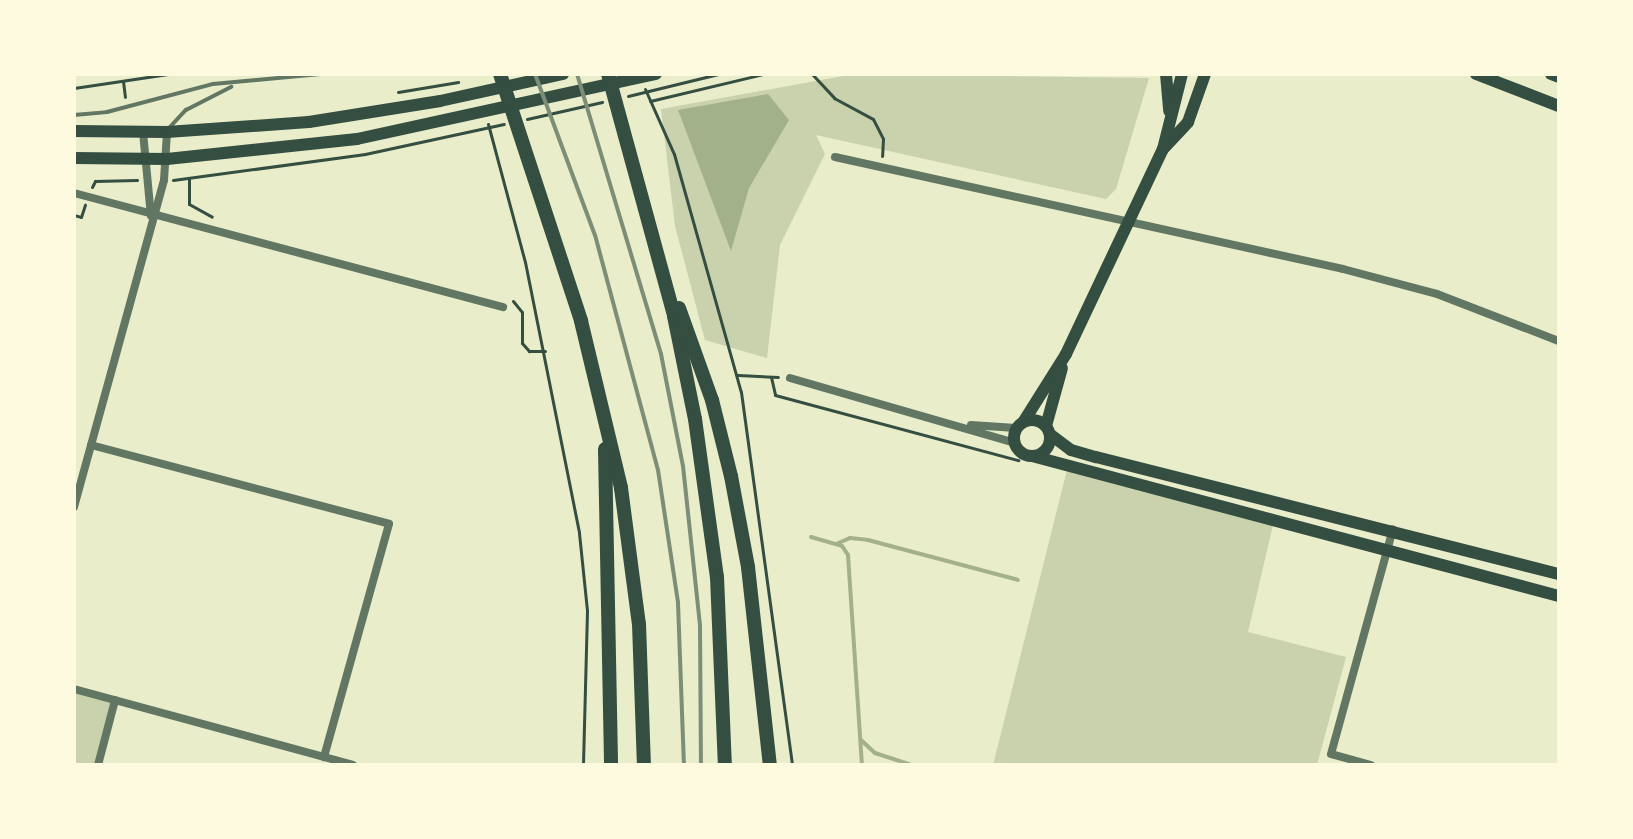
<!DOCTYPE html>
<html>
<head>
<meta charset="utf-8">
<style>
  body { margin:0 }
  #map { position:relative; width:1633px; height:839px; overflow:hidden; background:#e9edc9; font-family:Karla,sans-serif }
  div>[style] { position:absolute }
  .green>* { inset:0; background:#cad2ad }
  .water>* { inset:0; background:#a3b18a }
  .stream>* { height:4px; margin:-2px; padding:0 2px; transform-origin:2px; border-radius:2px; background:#a3b18a }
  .path>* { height:3px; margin:-1.5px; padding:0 1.5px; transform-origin:1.5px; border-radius:1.5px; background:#344e41 }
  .service>* { height:4px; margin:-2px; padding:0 2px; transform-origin:2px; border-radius:2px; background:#617663 }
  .minor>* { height:8px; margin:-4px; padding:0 4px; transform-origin:4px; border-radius:4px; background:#617663 }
  .primary>* { height:12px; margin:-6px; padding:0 6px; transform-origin:6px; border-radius:6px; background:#344e41 }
  .primary>.ring { margin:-6px; padding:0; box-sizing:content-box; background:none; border:12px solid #344e41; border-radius:50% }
  .motorway>* { height:14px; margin:-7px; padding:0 7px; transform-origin:7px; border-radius:7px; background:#344e41 }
  .rail>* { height:4px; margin:-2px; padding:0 2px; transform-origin:2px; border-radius:2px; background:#7c8e77 }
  span { translate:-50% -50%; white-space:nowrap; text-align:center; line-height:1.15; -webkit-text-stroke:6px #fefae0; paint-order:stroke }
  .frame { position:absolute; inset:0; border:76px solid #fefae0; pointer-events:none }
</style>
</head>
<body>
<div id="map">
  <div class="green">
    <div style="clip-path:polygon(854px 74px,1149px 78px,1116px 189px,1106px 199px,816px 135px,825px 154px,780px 245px,767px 358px,705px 340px,675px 226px,661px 109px)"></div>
    <div style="clip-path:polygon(1067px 470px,1273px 525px,1248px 632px,1346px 657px,1317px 765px,993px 765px)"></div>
    <div style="clip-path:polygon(74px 689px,115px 700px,98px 765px,74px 765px)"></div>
  </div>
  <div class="water">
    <div style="clip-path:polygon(768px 94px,789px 120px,749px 188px,731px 251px,678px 110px)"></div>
  </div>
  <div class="stream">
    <div style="left:811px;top:537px;width:32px;rotate:16deg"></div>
    <div style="left:842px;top:546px;width:11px;rotate:56deg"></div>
    <div style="left:848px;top:555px;width:210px;rotate:86.2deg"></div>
    <div style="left:836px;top:544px;width:15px;rotate:-23deg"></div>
    <div style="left:850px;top:538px;width:18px;rotate:6deg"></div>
    <div style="left:868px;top:540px;width:155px;rotate:14.9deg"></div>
    <div style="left:861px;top:740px;width:19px;rotate:43deg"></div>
    <div style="left:875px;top:753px;width:39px;rotate:18deg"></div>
  </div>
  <div class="path">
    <div style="left:812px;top:74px;width:33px;rotate:47deg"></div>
    <div style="left:834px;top:98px;width:44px;rotate:28.3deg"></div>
    <div style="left:873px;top:119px;width:22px;rotate:63deg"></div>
    <div style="left:883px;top:139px;width:17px;rotate:93deg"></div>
    <div style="left:123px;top:81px;width:16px;rotate:83deg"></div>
    <div style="left:74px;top:88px;width:95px;rotate:-8.5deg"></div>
    <div style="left:645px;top:89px;width:71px;rotate:66deg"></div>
    <div style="left:674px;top:154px;width:247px;rotate:74.3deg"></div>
    <div style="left:741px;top:392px;width:376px;rotate:82.2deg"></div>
    <div style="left:398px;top:92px;width:61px;rotate:-9.5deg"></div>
    <div style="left:628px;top:96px;width:93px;rotate:-13.7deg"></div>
    <div style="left:650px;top:101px;width:116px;rotate:-13.4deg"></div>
    <div style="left:527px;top:119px;width:77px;rotate:-12.8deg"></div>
    <div style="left:488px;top:124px;width:143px;rotate:75deg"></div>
    <div style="left:525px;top:262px;width:276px;rotate:78.7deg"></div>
    <div style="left:579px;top:533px;width:78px;rotate:84.1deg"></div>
    <div style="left:587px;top:611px;width:154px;rotate:91.5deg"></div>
    <div style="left:189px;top:179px;width:25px;rotate:90deg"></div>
    <div style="left:189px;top:204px;width:26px;rotate:29deg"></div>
    <div style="left:173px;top:180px;width:194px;rotate:-7.7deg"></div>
    <div style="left:365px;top:154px;width:142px;rotate:-12.2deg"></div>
    <div style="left:92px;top:187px;width:7px;rotate:-63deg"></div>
    <div style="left:95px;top:181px;width:42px;rotate:-1.4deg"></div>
    <div style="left:74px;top:215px;width:7px;rotate:16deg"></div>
    <div style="left:81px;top:217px;width:13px;rotate:-72deg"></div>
    <div style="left:513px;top:301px;width:14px;rotate:51deg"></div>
    <div style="left:522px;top:312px;width:31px;rotate:90deg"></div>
    <div style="left:522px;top:343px;width:11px;rotate:49deg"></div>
    <div style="left:529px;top:351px;width:16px"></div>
    <div style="left:738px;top:375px;width:40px;rotate:2.9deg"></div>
    <div style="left:771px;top:377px;width:18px;rotate:77deg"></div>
    <div style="left:775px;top:395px;width:252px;rotate:15deg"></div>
  </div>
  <div class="service">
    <div style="left:74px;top:115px;width:33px;rotate:-5deg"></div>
    <div style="left:107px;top:112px;width:110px;rotate:-14.8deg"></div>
    <div style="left:213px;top:84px;width:108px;rotate:-5.3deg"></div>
    <div style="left:169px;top:128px;width:25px;rotate:-47deg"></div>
    <div style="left:186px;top:110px;width:51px;rotate:-27.1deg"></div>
  </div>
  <div class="minor">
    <div style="left:143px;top:132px;width:84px;rotate:84.6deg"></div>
    <div style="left:835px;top:157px;width:520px;rotate:12.43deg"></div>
    <div style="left:1343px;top:269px;width:97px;rotate:14.9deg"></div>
    <div style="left:1437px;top:294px;width:131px;rotate:21.1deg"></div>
    <div style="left:74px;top:193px;width:444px;rotate:14.9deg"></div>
    <div style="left:790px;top:378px;width:234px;rotate:16.1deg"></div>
    <div style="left:971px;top:425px;width:45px;rotate:3.8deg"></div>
    <div style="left:91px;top:445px;width:308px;rotate:14.8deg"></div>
    <div style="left:389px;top:524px;width:242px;rotate:105.6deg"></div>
    <div style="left:74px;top:507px;width:339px;rotate:-74.6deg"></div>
    <div style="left:164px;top:180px;width:48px;rotate:-86.4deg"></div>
    <div style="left:74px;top:689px;width:289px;rotate:15.2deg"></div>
    <div style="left:98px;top:765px;width:67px;rotate:-75.3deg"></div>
    <div style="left:1371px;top:765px;width:41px;rotate:-164.6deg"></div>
    <div style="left:1331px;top:754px;width:233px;rotate:-74.6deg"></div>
  </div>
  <div class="primary">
    <div style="left:1166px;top:74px;width:37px;rotate:85deg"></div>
    <div style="left:1476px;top:74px;width:89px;rotate:21.1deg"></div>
    <div style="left:1551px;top:74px;width:9px;rotate:21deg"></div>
    <div style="left:74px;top:131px;width:93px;rotate:0.6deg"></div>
    <div style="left:167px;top:132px;width:142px;rotate:-4deg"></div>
    <div style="left:309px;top:122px;width:133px;rotate:-9.1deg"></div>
    <div style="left:440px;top:101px;width:126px;rotate:-12.4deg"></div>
    <div style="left:1165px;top:147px;width:34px;rotate:-47deg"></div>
    <div style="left:1188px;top:122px;width:51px;rotate:-70.5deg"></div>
    <div style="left:74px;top:158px;width:93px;rotate:0.6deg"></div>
    <div style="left:167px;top:159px;width:191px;rotate:-6deg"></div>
    <div style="left:357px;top:139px;width:306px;rotate:-12.3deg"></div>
    <div class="ring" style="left:1014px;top:420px;width:24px;height:24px"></div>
    <div style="left:1024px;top:421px;width:79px;rotate:-57.9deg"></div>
    <div style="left:1066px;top:354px;width:227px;rotate:-64.7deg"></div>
    <div style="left:1163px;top:149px;width:77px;rotate:-75.8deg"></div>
    <div style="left:1046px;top:426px;width:60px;rotate:-74.6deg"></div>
    <div style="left:1051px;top:435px;width:25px;rotate:37deg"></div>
    <div style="left:1071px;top:450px;width:26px;rotate:16deg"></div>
    <div style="left:1096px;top:457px;width:478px;rotate:14.2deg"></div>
    <div style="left:1032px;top:456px;width:545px;rotate:14.88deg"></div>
  </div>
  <div class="motorway">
    <div style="left:500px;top:74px;width:260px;rotate:71.8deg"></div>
    <div style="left:581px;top:321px;width:172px;rotate:76.5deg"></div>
    <div style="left:621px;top:488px;width:137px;rotate:82.5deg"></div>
    <div style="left:639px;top:624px;width:141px;rotate:88deg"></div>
    <div style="left:608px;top:74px;width:251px;rotate:74.7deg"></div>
    <div style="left:674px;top:316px;width:105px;rotate:78.5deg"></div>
    <div style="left:695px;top:419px;width:160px;rotate:82.1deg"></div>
    <div style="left:717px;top:577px;width:188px;rotate:87.6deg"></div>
    <div style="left:679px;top:308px;width:98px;rotate:70.3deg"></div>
    <div style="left:712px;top:400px;width:78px;rotate:76deg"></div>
    <div style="left:731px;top:476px;width:93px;rotate:79.4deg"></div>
    <div style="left:748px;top:567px;width:199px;rotate:83.7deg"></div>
    <div style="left:605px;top:449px;width:316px;rotate:88.9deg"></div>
  </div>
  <div class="rail">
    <div style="left:535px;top:74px;width:172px;rotate:69.6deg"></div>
    <div style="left:595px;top:235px;width:243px;rotate:75deg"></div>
    <div style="left:658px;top:470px;width:134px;rotate:81.4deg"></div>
    <div style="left:678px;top:603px;width:162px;rotate:87.9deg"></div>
    <div style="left:577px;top:74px;width:292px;rotate:73.3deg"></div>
    <div style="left:661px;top:354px;width:114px;rotate:78.9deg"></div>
    <div style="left:683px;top:466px;width:161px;rotate:83.9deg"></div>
    <div style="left:700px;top:626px;width:139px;rotate:89.6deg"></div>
  </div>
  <div class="frame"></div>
</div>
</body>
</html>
